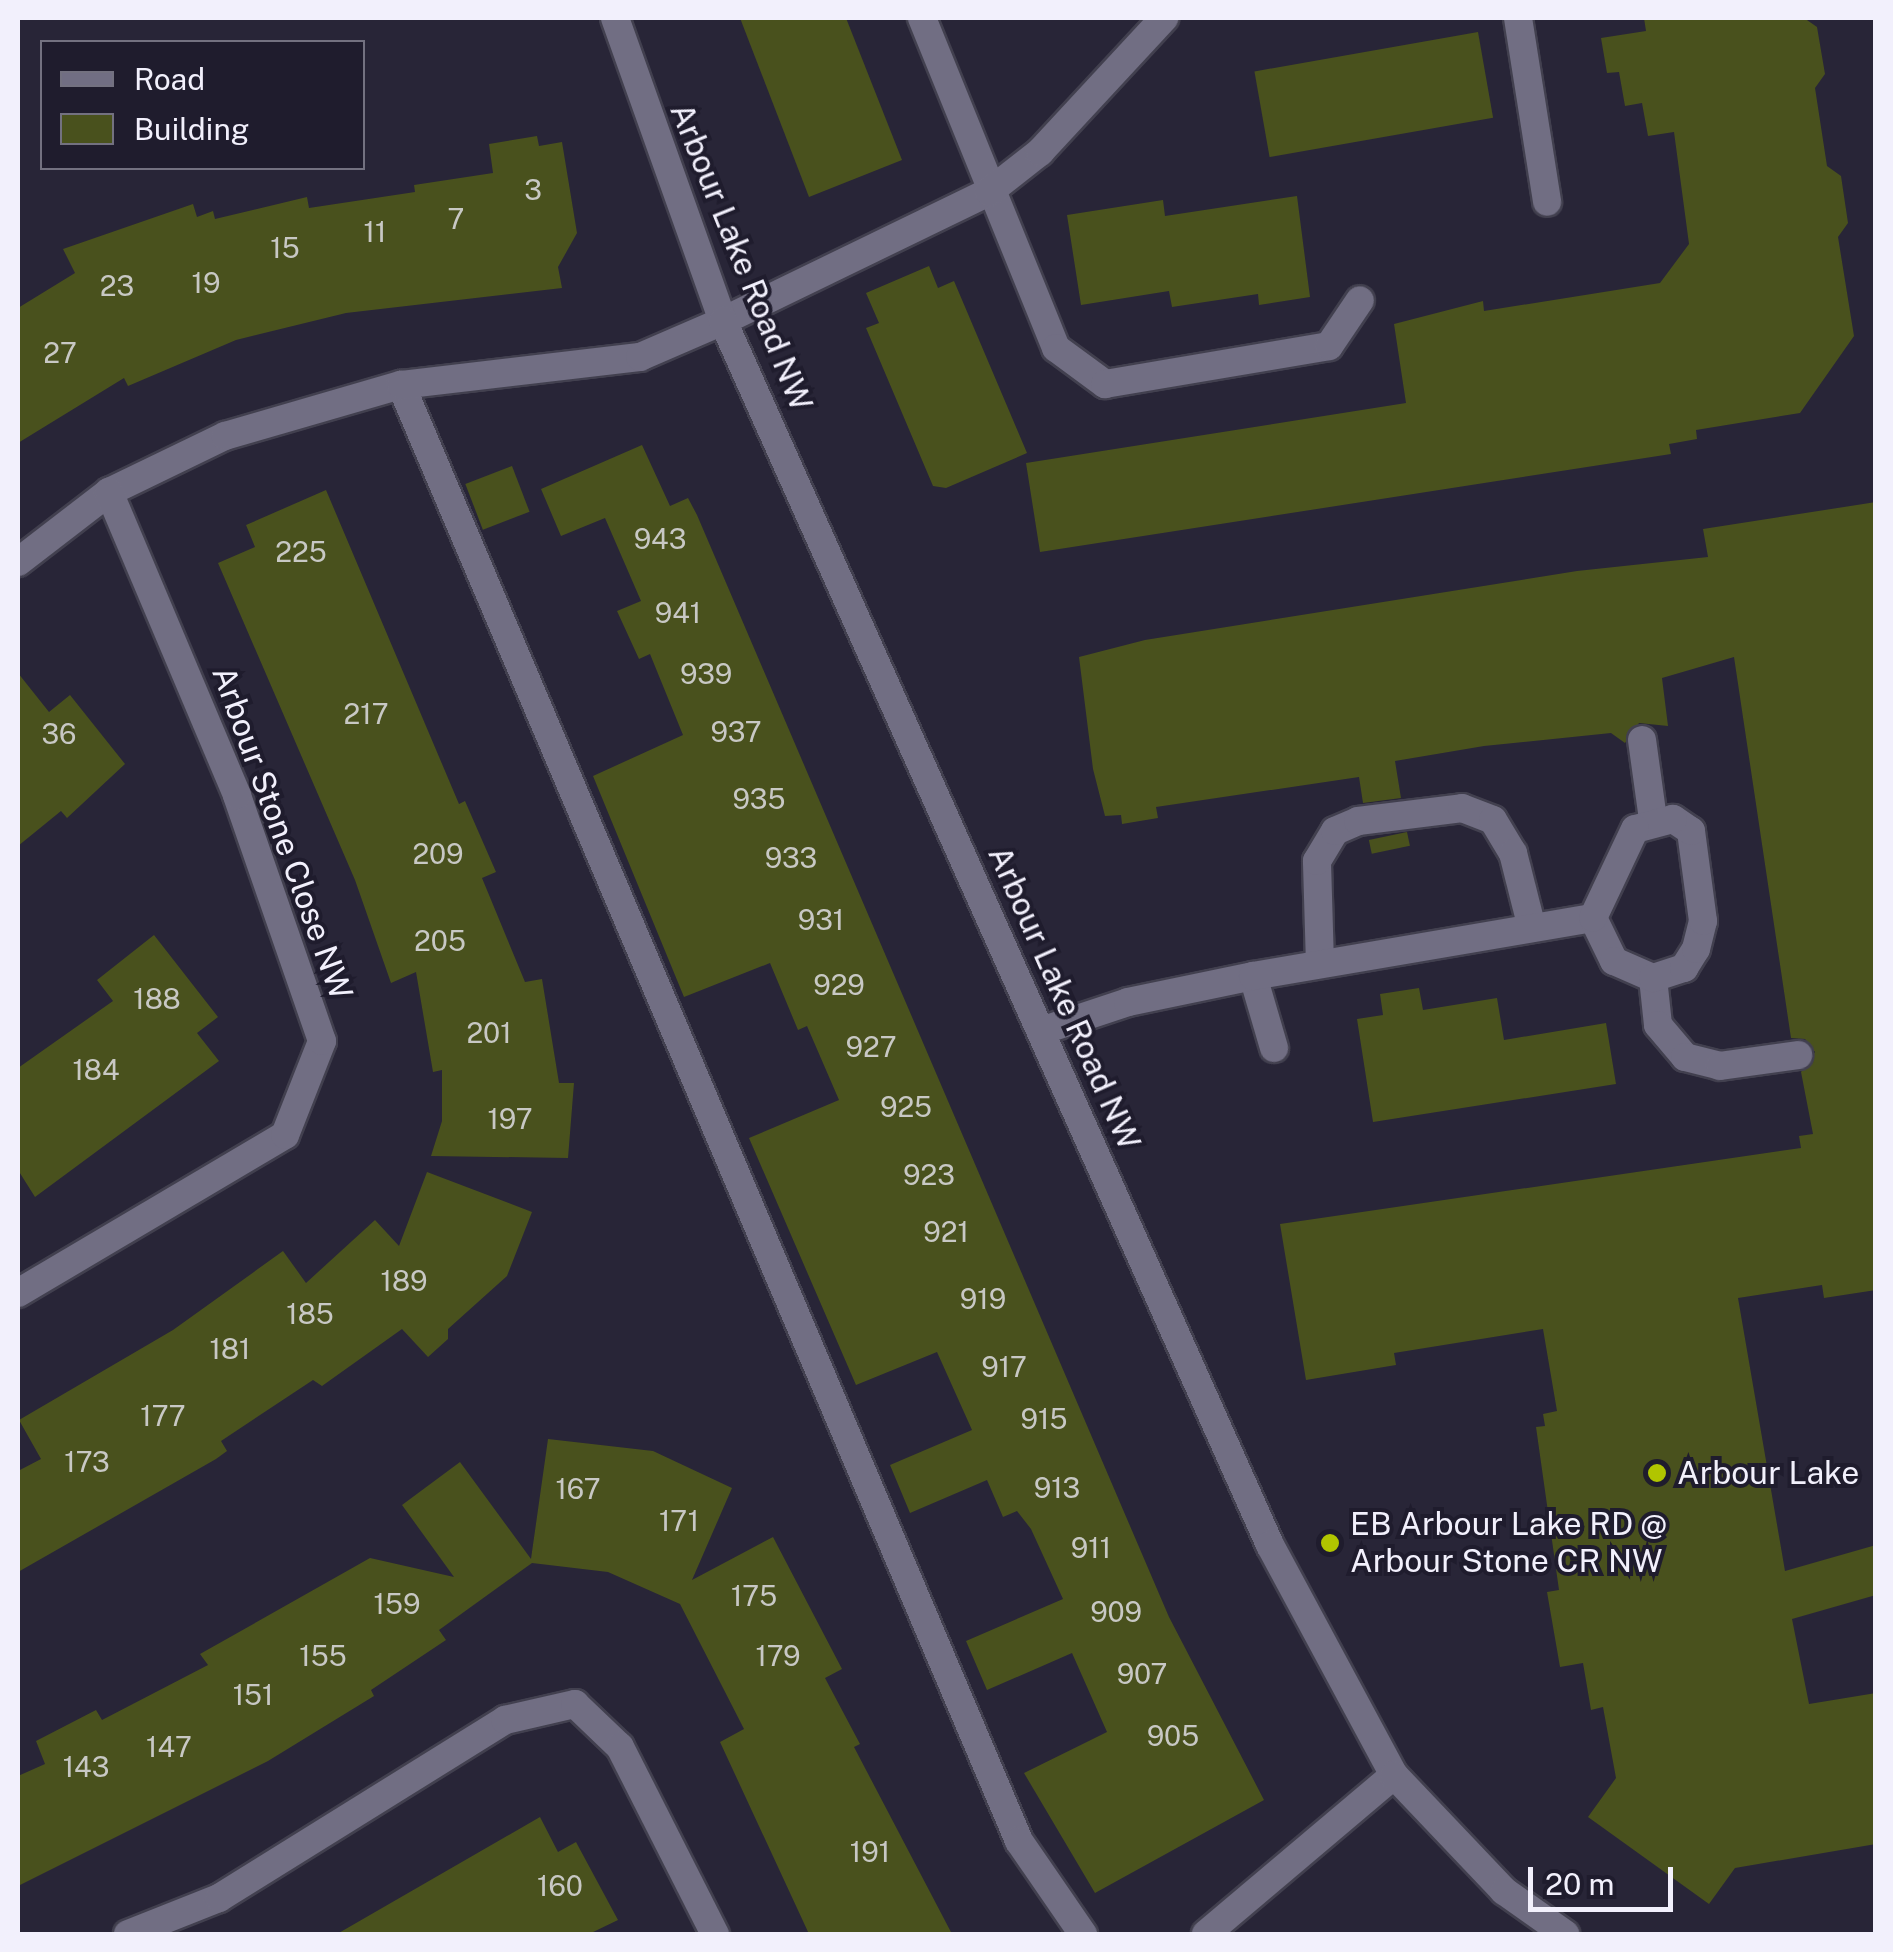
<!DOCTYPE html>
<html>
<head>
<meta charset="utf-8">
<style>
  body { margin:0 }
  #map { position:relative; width:1893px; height:1952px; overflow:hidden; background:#282537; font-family:"Public Sans",sans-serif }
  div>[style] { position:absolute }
  .building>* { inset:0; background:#49511d; transform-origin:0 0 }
  .roads { filter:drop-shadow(2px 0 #42404f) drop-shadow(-2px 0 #42404f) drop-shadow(0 2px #42404f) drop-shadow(0 -2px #42404f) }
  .service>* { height:28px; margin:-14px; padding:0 14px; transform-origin:14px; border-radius:14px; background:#716e83 }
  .minor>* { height:28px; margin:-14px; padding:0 14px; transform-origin:14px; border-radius:14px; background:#716e83 }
  .tertiary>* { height:28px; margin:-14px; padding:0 14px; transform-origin:14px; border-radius:14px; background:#716e83 }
  .dots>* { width:28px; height:28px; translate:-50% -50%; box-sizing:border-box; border:5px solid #1f1c2d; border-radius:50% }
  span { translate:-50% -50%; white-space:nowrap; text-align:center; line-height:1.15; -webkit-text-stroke:8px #1f1c2d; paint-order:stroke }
  .number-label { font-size:28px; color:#c8c8c4 }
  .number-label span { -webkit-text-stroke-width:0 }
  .street-label { font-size:32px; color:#f2f0fc }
  .poi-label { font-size:32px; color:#f2f0fc }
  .left { translate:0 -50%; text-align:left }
  .frame { position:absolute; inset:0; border:20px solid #f2f0fc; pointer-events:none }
  .legend { position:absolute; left:40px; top:40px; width:325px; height:130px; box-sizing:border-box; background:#1f1c2d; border:2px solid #737180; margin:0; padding:12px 18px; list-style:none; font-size:30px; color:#f2f0fc }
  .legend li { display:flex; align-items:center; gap:20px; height:50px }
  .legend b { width:50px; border:2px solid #737180 }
  .scale { position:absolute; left:1528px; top:1867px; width:145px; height:45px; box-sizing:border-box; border:5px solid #f2f0fc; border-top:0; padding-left:12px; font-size:30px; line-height:35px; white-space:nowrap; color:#f2f0fc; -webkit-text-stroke:8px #1f1c2d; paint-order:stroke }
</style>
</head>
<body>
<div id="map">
  <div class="building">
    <div style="clip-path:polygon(740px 18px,846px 18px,902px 160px,809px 197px)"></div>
    <div style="clip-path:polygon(1644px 18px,1804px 18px,1817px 27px,1825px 74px,1815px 88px,1827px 166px,1841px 176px,1848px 223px,1838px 237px,1854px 336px,1800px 413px,1696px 430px,1697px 439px,1669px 444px,1671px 454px,1040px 552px,1026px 463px,1406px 403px,1394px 324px,1483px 301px,1484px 311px,1660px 283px,1689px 244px,1674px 132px,1648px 136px,1642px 103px,1625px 106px,1619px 72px,1607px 73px,1601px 38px,1646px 31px)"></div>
    <div style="left:1478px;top:32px;width:87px;height:227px;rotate:80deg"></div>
    <div style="clip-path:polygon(537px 136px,539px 146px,562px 142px,577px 233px,558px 267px,562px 288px,346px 313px,236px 340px,128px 386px,124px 378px,18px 443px,18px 308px,75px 273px,63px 249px,193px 204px,197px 217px,213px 211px,215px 219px,307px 197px,309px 208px,415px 192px,414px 185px,493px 173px,489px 144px)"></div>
    <div style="clip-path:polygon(1297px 196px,1310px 297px,1259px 305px,1258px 294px,1172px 307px,1169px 291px,1081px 305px,1067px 215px,1163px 200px,1165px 216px)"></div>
    <div style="clip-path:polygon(929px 266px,938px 288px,954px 281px,1027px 453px,946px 488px,933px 486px,866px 328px,879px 323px,866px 293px)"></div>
    <div style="clip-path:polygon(642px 445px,670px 506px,688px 498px,697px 515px,1169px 1617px,1264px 1800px,1095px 1893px,1024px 1773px,1107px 1732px,1072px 1653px,987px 1690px,966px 1641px,1063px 1599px,1031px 1529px,1017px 1511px,1003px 1517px,987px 1480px,910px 1513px,890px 1465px,972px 1430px,937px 1352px,856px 1385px,749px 1138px,839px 1100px,807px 1026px,798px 1030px,770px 963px,684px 997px,593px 776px,683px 735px,650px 654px,639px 659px,617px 611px,641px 601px,605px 518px,561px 536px,541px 489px)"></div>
    <div style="left:512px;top:466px;width:49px;height:50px;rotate:69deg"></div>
    <div style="clip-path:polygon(326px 490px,459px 804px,465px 801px,496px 872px,482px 878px,525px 982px,542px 979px,559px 1083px,574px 1083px,568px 1158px,431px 1156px,442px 1121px,442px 1070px,433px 1072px,416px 972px,391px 983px,355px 880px,218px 563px,255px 547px,246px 525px)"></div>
    <div style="clip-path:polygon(1876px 502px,1876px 1290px,1824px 1298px,1822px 1285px,1738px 1298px,1785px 1571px,1876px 1545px,1876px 1595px,1792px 1619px,1809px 1704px,1876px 1693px,1876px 1844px,1735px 1868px,1709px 1904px,1588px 1817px,1616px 1778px,1603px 1707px,1591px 1710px,1583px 1663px,1560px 1667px,1547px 1592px,1559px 1590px,1536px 1427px,1545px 1426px,1543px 1414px,1557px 1411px,1543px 1329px,1394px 1353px,1396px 1365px,1306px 1380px,1280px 1224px,1801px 1148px,1799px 1136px,1813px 1134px,1801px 1072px,1815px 1052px,1805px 1039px,1791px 1038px,1734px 657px,1662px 678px,1668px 726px,1639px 723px,1625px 743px,1611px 733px,1484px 746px,1395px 761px,1401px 798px,1363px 803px,1359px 777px,1156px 807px,1158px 818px,1122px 824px,1121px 815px,1105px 816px,1093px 769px,1079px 657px,1145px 640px,1577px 571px,1708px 557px,1703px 529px)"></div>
    <div style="clip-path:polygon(18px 673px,49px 712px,70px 695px,125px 764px,67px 818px,61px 811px,18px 846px)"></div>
    <div style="left:1407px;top:832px;width:14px;height:39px;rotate:78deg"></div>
    <div style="clip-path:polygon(154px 935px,218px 1017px,197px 1033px,219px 1061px,35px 1197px,18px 1170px,18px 1068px,113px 1001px,97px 980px)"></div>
    <div style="clip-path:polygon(1419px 988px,1423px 1010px,1497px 998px,1504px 1040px,1606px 1023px,1616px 1084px,1373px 1122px,1357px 1019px,1383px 1015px,1380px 994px)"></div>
    <div style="clip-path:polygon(427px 1172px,532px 1212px,507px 1276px,448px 1329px,448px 1339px,428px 1357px,402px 1329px,322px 1386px,313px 1380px,221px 1441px,227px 1451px,216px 1459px,18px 1572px,18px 1471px,41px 1459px,19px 1420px,173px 1330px,283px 1251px,306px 1283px,375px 1220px,399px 1246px)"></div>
    <div style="clip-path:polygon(548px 1439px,653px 1451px,732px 1488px,692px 1580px,773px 1537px,842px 1669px,825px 1678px,860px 1744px,854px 1747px,952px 1934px,809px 1934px,720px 1742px,744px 1729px,680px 1604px,608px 1572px,532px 1563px,439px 1630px,446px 1640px,371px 1690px,374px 1696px,268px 1761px,18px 1886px,18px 1776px,45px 1764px,36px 1741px,96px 1710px,102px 1720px,208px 1665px,200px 1654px,370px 1558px,454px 1577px,402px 1505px,460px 1462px,531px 1559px)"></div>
    <div style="clip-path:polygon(540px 1817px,558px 1852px,576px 1842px,618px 1920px,589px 1934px,337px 1934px)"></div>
  </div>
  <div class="roads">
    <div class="service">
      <div style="left:922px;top:18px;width:356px;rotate:67.9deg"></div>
      <div style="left:1056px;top:348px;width:61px;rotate:36.3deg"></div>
      <div style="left:1105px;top:384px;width:227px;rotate:-9.6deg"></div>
      <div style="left:1329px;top:346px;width:55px;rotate:-56deg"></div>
      <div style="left:1518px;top:18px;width:186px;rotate:81deg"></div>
      <div style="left:723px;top:321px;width:296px;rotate:-25.9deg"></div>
      <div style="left:989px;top:192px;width:65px;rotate:-38.1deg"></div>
      <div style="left:1040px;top:152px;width:183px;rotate:-47.2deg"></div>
      <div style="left:401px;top:385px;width:1582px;rotate:67deg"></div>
      <div style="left:1019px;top:1841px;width:113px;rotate:55.5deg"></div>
      <div style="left:1642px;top:740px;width:80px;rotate:82.1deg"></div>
      <div style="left:1320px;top:964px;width:103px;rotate:-91.7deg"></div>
      <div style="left:1317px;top:861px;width:35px;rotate:-59deg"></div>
      <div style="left:1335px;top:831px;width:25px;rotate:-23deg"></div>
      <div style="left:1358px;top:821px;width:105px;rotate:-7.1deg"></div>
      <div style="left:1462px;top:808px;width:33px;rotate:21deg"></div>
      <div style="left:1493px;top:820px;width:39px;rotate:59deg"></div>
      <div style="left:1513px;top:853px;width:77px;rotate:75.8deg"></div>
      <div style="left:1253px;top:976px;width:75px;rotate:73.7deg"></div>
      <div style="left:1653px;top:978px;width:47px;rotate:83.9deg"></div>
      <div style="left:1658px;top:1025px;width:42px;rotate:49.8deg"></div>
      <div style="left:1685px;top:1057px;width:36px;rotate:14deg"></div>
      <div style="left:1720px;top:1066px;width:79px;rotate:-8deg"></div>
      <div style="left:1041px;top:1031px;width:92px;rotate:-18.4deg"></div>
      <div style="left:1128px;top:1002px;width:128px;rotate:-11.7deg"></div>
      <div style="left:1253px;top:976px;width:345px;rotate:-9.7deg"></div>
      <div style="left:1593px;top:918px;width:48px;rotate:64deg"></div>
      <div style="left:1614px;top:961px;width:43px;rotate:23.6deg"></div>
      <div style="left:1653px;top:978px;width:33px;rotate:-18deg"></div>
      <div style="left:1684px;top:968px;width:22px;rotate:-58deg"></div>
      <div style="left:1696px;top:949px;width:29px;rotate:-76deg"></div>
      <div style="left:1703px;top:921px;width:91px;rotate:-97.6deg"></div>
      <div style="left:1691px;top:831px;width:22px;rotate:-146deg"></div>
      <div style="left:1673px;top:819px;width:39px;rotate:165deg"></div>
      <div style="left:1635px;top:829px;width:98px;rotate:115.3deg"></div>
    </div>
    <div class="minor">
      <div style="left:18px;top:562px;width:115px;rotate:-37.6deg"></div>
      <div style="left:109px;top:492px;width:129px;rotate:-25.8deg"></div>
      <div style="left:225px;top:436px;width:183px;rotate:-16.2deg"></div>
      <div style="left:401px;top:385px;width:241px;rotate:-6.7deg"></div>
      <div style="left:640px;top:357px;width:90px;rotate:-23.4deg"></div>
      <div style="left:18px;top:1293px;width:310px;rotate:-30.6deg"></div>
      <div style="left:285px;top:1135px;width:101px;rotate:-68.5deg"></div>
      <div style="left:322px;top:1041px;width:260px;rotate:-109.1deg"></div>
      <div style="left:237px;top:795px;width:329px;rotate:-112.9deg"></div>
      <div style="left:128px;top:1934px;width:98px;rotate:-21.6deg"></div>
      <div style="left:219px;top:1898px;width:337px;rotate:-31.9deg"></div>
      <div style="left:505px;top:1720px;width:72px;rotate:-12.9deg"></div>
      <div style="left:575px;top:1704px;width:62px;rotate:43.7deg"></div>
      <div style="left:620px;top:1747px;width:210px;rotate:63.1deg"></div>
      <div style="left:1206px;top:1934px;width:246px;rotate:-40.2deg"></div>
    </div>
    <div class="tertiary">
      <div style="left:615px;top:18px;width:322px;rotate:70.4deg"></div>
      <div style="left:723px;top:321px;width:1341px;rotate:65.92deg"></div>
      <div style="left:1270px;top:1545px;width:261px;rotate:61.7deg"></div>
      <div style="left:1394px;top:1775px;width:160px;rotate:46.5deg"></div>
      <div style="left:1504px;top:1891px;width:75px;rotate:35.2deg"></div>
    </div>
  </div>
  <div class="dots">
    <div style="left:1657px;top:1473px;background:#b1c500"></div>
    <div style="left:1330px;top:1543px;background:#b1c500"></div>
  </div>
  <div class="number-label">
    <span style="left:533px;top:190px">3</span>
    <span style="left:456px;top:219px">7</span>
    <span style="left:375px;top:232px">11</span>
    <span style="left:285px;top:248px">15</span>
    <span style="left:206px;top:283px">19</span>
    <span style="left:117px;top:286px">23</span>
    <span style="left:60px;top:353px">27</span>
    <span style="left:660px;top:539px">943</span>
    <span style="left:301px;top:552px">225</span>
    <span style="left:678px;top:613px">941</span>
    <span style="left:706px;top:674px">939</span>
    <span style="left:366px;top:714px">217</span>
    <span style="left:736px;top:732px">937</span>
    <span style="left:59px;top:734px">36</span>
    <span style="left:759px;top:799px">935</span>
    <span style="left:438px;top:854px">209</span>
    <span style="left:791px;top:858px">933</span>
    <span style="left:821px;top:920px">931</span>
    <span style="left:440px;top:941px">205</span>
    <span style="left:839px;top:985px">929</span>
    <span style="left:157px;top:999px">188</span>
    <span style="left:489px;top:1033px">201</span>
    <span style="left:871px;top:1047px">927</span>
    <span style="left:96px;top:1070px">184</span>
    <span style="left:906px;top:1107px">925</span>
    <span style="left:510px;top:1119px">197</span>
    <span style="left:929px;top:1175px">923</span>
    <span style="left:946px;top:1232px">921</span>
    <span style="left:404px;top:1281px">189</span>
    <span style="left:983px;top:1299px">919</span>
    <span style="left:310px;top:1314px">185</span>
    <span style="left:230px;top:1349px">181</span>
    <span style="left:1004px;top:1367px">917</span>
    <span style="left:163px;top:1416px">177</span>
    <span style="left:1044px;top:1419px">915</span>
    <span style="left:87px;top:1462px">173</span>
    <span style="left:1057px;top:1488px">913</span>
    <span style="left:578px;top:1489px">167</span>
    <span style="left:679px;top:1521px">171</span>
    <span style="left:1091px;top:1548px">911</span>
    <span style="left:754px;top:1596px">175</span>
    <span style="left:397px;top:1604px">159</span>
    <span style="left:1116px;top:1612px">909</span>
    <span style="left:323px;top:1656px">155</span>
    <span style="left:778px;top:1656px">179</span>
    <span style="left:1142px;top:1674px">907</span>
    <span style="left:253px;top:1695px">151</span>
    <span style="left:1173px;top:1736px">905</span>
    <span style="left:169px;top:1747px">147</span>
    <span style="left:86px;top:1767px">143</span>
    <span style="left:870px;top:1852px">191</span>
    <span style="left:560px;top:1886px">160</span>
  </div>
  <div class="street-label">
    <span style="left:741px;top:257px;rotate:68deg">Arbour Lake Road NW</span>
    <span style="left:282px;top:833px;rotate:70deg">Arbour Stone Close NW</span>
    <span style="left:1064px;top:998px;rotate:66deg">Arbour Lake Road NW</span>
  </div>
  <div class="poi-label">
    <span class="left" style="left:1677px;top:1473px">Arbour Lake</span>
    <span class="left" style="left:1350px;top:1543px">EB Arbour Lake RD @<br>Arbour Stone CR NW</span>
  </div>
  <div class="frame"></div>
  <ul class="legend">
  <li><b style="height:12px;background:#716e83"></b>Road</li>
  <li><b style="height:28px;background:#49511d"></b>Building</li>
  </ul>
  <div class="scale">20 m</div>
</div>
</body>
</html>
